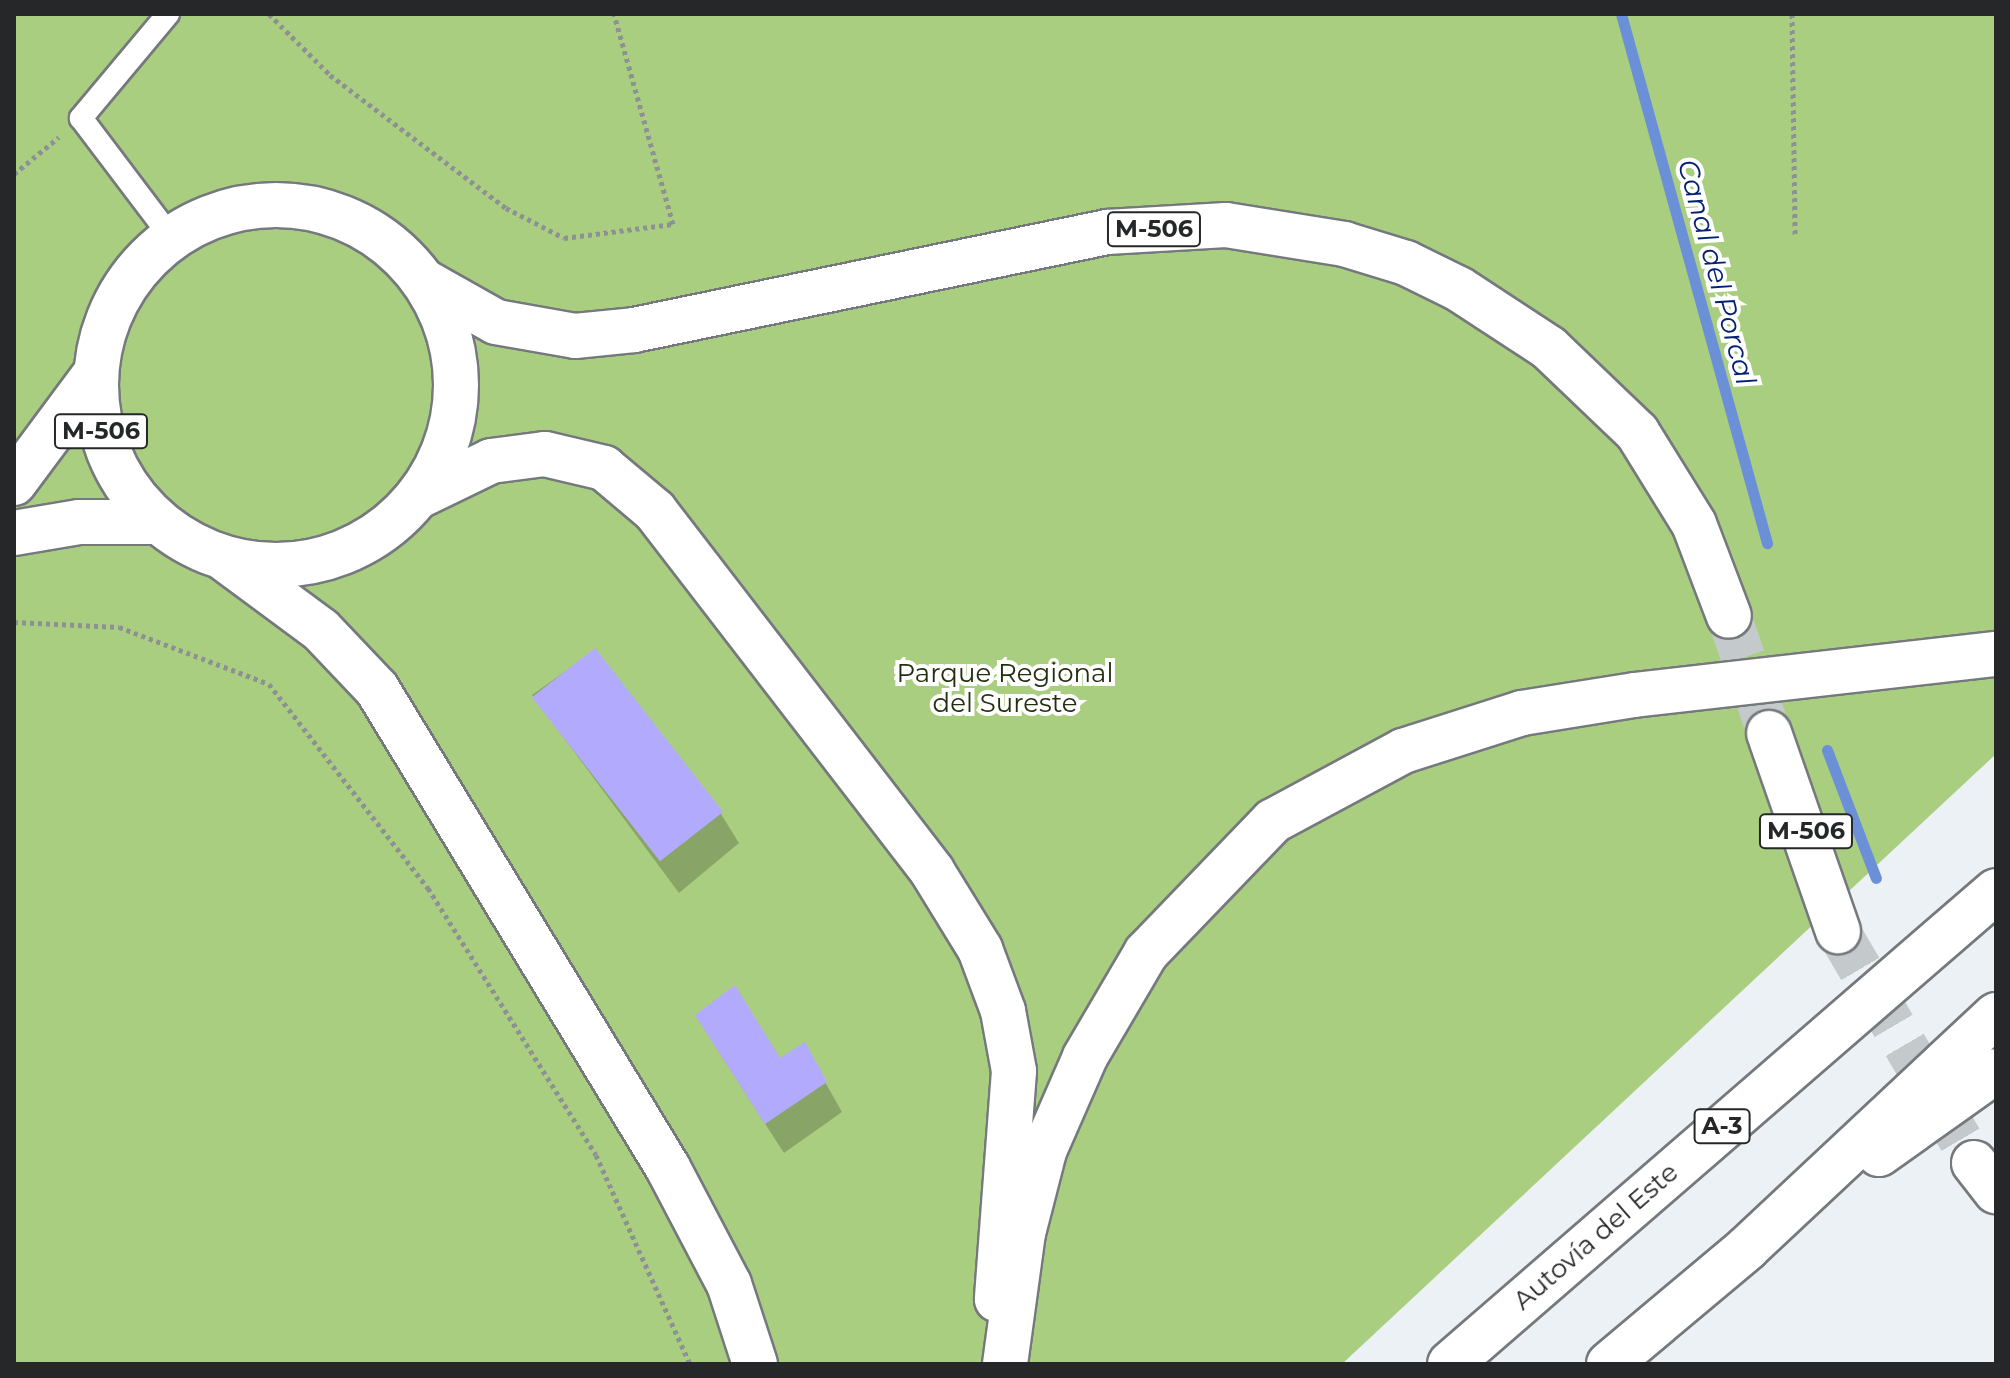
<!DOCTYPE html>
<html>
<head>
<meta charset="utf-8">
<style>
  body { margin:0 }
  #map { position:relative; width:2010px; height:1378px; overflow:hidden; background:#ecf1f5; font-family:Montserrat,sans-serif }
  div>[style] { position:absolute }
  .green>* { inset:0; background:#aace80 }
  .shadow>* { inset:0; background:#0003 }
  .stream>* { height:11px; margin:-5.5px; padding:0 5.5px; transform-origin:5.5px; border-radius:5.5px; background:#6c90d8 }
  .building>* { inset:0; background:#b2abfd; transform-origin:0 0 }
  .primary-tunnel>* { height:44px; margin-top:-22px; transform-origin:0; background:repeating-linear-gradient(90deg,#c4c9cc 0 44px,transparent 0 66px) }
  .path>* { height:5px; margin-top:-2.5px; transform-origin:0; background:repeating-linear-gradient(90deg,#8e9194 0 4px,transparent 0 8px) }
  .roads { filter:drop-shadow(2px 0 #75797d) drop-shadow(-2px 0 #75797d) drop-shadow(0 2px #75797d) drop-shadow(0 -2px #75797d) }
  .lane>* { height:22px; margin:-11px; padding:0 11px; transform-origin:11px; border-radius:11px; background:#fff }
  .primary>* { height:44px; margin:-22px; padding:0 22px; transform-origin:22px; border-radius:22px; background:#fff }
  .primary>.ring { margin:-22px; padding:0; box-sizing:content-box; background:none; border:44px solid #fff; border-radius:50% }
  .highway>* { height:44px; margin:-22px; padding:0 22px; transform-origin:22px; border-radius:22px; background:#fff }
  span { translate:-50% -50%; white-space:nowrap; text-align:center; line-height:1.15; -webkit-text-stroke:8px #fff; paint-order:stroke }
  .shield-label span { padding:2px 6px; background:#fff; border:2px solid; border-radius:6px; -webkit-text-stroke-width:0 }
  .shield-label { font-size:24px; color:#252728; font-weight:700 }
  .park-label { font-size:26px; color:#22300e }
  .street-label { font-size:26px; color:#252728 }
  .water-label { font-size:28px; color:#021f72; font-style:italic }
  .frame { position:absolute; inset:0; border:16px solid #252728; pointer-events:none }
</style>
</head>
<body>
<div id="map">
  <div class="green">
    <div style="clip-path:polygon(14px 14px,1996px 14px,1996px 754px,1342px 1364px,14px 1364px)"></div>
  </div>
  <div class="shadow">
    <div style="clip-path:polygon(594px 651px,721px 814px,739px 843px,679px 893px,532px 695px)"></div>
    <div style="clip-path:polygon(804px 1045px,842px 1112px,784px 1153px,715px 1046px,779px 1061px)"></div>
  </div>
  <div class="stream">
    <div style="left:1621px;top:14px;width:549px;rotate:74.57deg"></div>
    <div style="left:1827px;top:750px;width:137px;rotate:69.1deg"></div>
  </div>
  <div class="building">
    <div style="left:595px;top:648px;width:208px;height:80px;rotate:52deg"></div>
    <div style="clip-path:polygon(735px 985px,780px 1058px,805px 1042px,827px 1082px,765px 1124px,695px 1015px)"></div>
  </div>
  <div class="primary-tunnel">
    <div style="left:1729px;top:616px;width:124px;rotate:71.1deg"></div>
    <div style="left:1838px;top:931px;width:269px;rotate:59.6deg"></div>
  </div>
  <div class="path">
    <div style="left:269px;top:14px;width:86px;rotate:45deg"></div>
    <div style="left:330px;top:75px;width:221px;rotate:37.1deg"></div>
    <div style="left:506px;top:208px;width:65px;rotate:27.3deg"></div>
    <div style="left:564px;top:238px;width:110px;rotate:-7.3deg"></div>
    <div style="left:673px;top:224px;width:218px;rotate:-105.7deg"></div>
    <div style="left:1792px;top:14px;width:221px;rotate:89.2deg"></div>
    <div style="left:14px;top:174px;width:58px;rotate:-39.4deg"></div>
    <div style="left:14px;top:622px;width:105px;rotate:2.7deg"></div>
    <div style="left:119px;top:627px;width:160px;rotate:20.8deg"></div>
    <div style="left:269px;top:684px;width:259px;rotate:52.1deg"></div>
    <div style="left:428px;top:888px;width:315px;rotate:57.8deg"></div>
    <div style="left:596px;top:1155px;width:229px;rotate:65.8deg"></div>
  </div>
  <div class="roads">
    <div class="lane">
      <div style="left:168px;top:14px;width:136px;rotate:129.9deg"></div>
      <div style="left:81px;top:118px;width:149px;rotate:52.9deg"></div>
    </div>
    <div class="primary">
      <div class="ring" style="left:96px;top:205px;width:316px;height:316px"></div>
      <div style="left:425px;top:282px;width:81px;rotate:29.4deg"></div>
      <div style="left:496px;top:322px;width:80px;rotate:10deg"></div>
      <div style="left:575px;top:336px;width:59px;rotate:-5.8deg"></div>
      <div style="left:634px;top:330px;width:483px;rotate:-11.7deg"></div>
      <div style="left:1107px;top:232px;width:119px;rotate:-3.4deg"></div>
      <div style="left:1226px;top:225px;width:120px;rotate:9.1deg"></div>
      <div style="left:1344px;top:244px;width:65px;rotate:17deg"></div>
      <div style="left:1406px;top:263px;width:59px;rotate:26.1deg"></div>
      <div style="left:1459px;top:289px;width:108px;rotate:33.2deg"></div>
      <div style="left:1549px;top:348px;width:122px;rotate:43.7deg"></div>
      <div style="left:1637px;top:432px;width:108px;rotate:58.2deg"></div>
      <div style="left:1694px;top:524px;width:98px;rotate:69.2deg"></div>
      <div style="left:14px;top:483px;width:136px;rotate:-53.4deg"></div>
      <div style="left:417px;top:497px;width:82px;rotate:-25.9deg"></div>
      <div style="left:491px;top:461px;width:54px;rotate:-7.4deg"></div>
      <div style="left:545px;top:454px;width:61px;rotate:13.3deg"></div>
      <div style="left:604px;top:468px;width:67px;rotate:40.1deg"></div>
      <div style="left:655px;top:511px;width:454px;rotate:52.4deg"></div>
      <div style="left:932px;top:871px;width:92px;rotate:58.4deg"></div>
      <div style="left:980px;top:949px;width:66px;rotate:69.6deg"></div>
      <div style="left:1003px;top:1011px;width:61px;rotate:79.6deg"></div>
      <div style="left:1014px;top:1071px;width:229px;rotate:94.3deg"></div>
      <div style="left:14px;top:533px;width:66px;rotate:-9.6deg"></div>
      <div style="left:79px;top:522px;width:79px"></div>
      <div style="left:1769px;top:733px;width:210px;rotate:70.8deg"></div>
      <div style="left:1974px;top:1163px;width:36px;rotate:52deg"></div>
    </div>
    <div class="highway">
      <div style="left:225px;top:559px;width:119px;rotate:36.5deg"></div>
      <div style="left:321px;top:630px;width:81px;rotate:46.5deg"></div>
      <div style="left:377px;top:689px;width:560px;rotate:58.72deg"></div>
      <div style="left:668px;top:1168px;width:131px;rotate:62.3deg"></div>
      <div style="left:729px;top:1284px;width:84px;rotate:72deg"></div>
      <div style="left:1879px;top:1154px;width:143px;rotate:-35.4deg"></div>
      <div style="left:1005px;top:1364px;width:132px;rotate:-82.2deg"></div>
      <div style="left:1023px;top:1233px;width:85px;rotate:-75.6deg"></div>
      <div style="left:1044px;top:1151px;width:103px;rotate:-66.4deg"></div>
      <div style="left:1085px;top:1057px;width:121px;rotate:-59.6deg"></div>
      <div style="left:1146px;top:953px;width:183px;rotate:-46.1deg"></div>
      <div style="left:1273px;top:821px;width:148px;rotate:-28.3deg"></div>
      <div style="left:1403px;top:751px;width:125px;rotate:-17.7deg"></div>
      <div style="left:1522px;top:713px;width:113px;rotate:-9.1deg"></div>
      <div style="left:1634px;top:695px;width:364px;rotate:-6.5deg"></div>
      <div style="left:1450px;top:1364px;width:722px;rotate:-40.9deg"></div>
      <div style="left:1609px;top:1364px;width:180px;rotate:-40deg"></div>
      <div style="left:1747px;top:1248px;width:341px;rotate:-43.1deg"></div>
    </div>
  </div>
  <div class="shield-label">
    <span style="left:1154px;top:229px">M-506</span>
    <span style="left:101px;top:431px">M-506</span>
    <span style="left:1806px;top:831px">M-506</span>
    <span style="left:1722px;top:1126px">A-3</span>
  </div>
  <div class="park-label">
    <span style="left:1005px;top:689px">Parque Regional<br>del Sureste</span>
  </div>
  <div class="street-label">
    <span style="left:1596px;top:1237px;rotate:-41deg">Autovía del Este</span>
  </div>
  <div class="water-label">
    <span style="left:1717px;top:272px;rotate:75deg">Canal del Porcal</span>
  </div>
  <div class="frame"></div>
</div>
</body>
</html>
